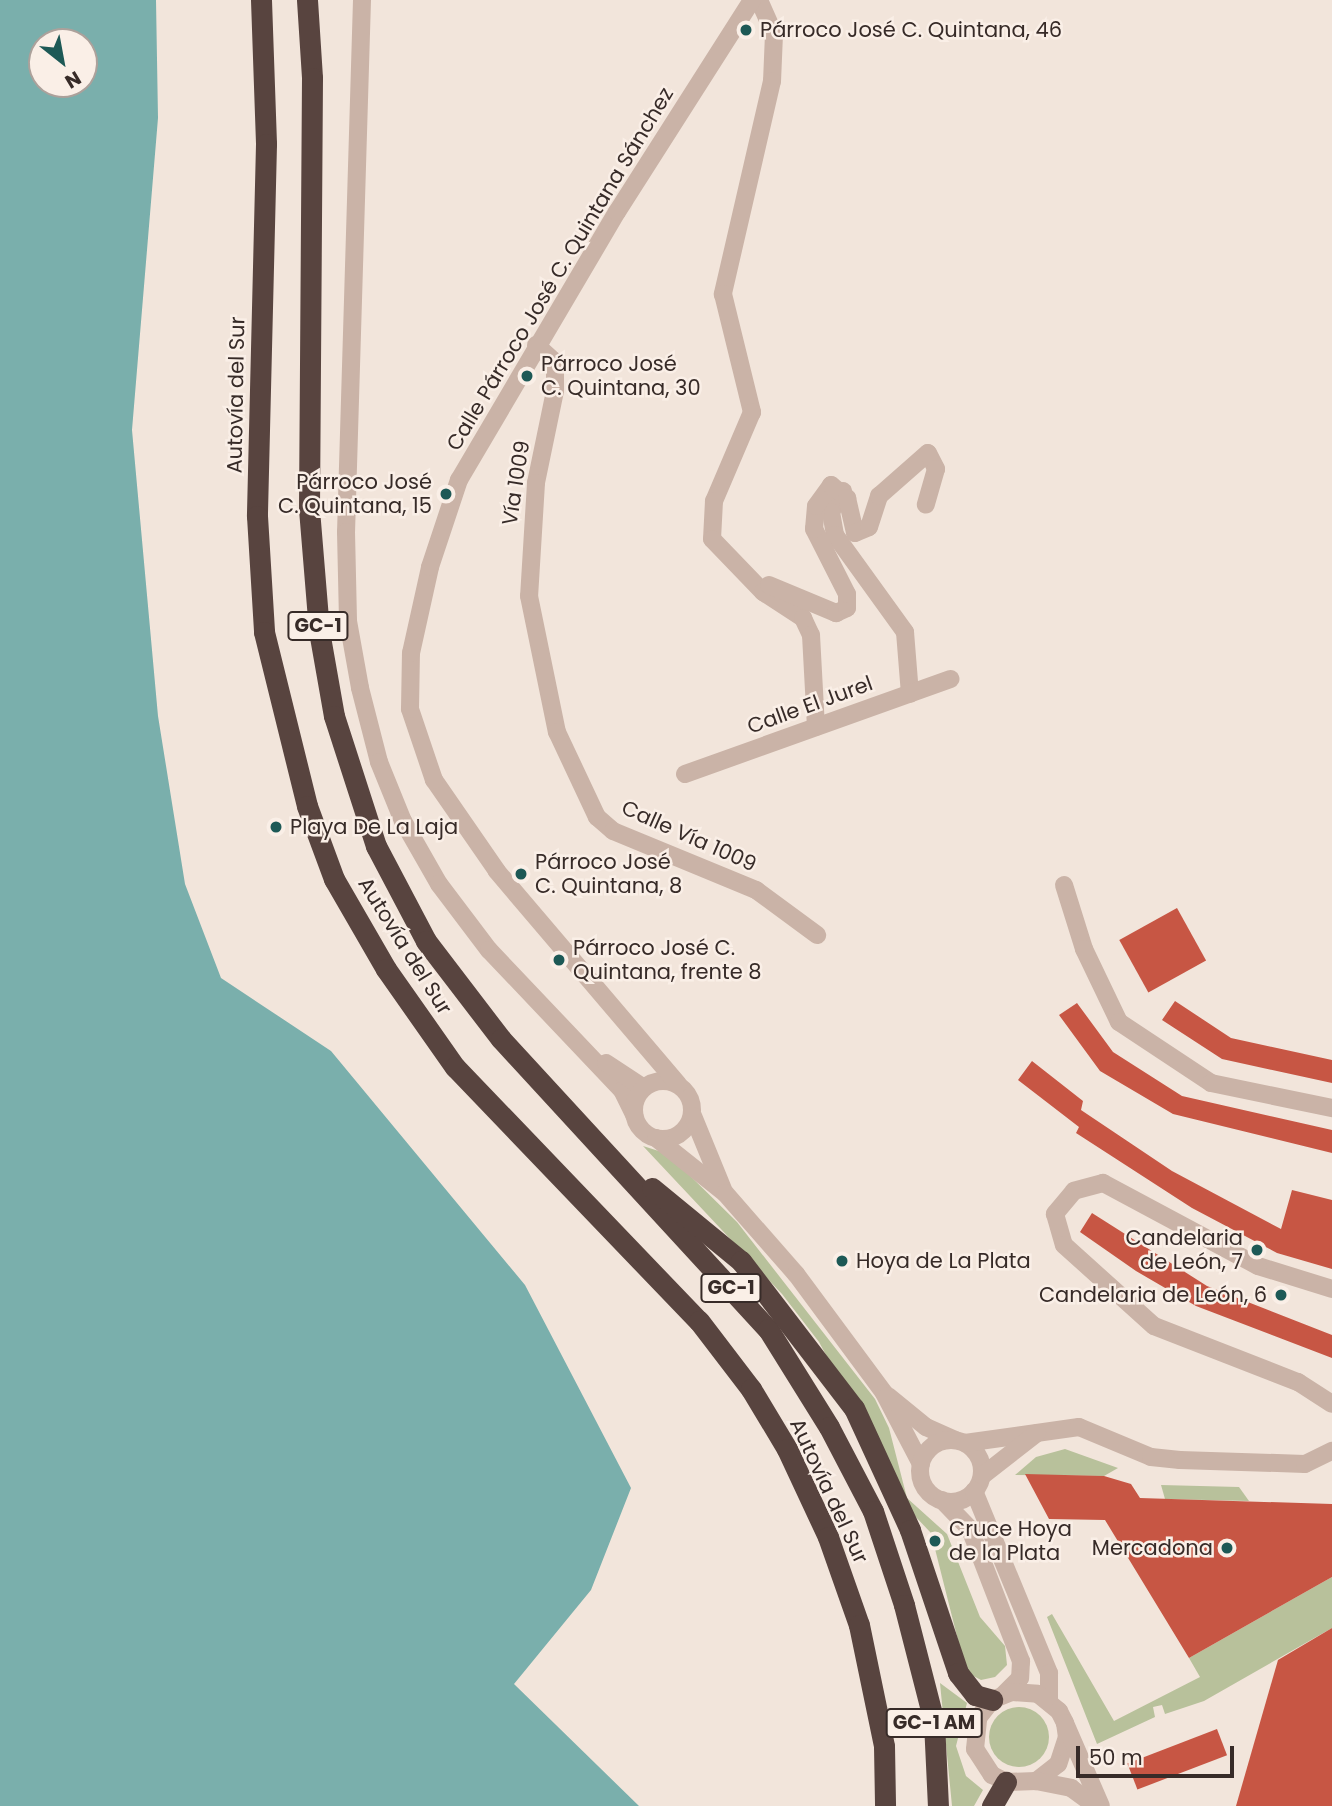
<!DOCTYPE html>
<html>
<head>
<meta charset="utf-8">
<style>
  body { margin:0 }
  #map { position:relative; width:1332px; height:1806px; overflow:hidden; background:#f2e5db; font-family:Poppins,sans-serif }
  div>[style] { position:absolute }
  .green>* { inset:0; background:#b8c19b }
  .round { border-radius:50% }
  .water>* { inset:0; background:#7aafac }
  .building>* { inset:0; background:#c75644; transform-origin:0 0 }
  .minor>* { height:18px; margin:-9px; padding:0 9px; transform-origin:9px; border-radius:9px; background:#cab3a7 }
  .minor>.ring { margin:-9px; padding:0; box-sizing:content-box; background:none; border:18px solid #cab3a7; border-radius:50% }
  .highway>* { height:21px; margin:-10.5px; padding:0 10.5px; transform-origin:10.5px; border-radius:10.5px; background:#58443f }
  .dots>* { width:19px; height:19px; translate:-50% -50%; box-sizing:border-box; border:4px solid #faefe7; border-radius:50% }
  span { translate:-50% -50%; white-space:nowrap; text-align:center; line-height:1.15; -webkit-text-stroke:5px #faefe7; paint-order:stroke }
  .shield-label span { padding:2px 5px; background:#faefe7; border:2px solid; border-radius:5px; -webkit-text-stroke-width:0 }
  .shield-label { font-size:19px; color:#372b28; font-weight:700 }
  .poi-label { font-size:21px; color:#372b28 }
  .left { translate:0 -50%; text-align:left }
  .right { translate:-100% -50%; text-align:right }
  .street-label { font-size:21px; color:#372b28 }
  .north { position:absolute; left:28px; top:28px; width:70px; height:70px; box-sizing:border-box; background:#faefe7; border:2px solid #aca19b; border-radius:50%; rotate:149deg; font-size:19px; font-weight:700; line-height:28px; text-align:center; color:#372b28 }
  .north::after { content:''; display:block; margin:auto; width:24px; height:32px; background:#1d5956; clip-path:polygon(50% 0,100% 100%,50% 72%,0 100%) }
  .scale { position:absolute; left:1076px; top:1746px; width:158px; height:32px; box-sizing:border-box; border:4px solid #372b28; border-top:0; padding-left:9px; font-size:21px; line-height:24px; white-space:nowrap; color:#372b28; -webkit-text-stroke:5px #faefe7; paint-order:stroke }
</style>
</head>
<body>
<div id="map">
  <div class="green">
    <div style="clip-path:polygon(643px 1146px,668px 1154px,737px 1222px,875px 1399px,889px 1428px,907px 1498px,947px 1534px,980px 1617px,1005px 1646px,1007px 1665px,995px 1677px,981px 1680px,966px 1672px,931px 1533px,912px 1513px,819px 1342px,782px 1294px)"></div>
    <div style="clip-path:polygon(1065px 1449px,1118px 1468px,1104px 1476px,1015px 1475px,1036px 1457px)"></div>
    <div style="clip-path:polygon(1161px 1485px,1239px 1487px,1249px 1501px,1165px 1499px)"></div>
    <div style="clip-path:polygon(1332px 1577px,1332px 1628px,1204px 1701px,1165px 1714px,1162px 1705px,1153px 1707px,1155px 1717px,1097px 1744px,1047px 1617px,1052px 1614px,1114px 1721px,1200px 1677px,1189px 1658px)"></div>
    <div style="clip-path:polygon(940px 1683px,967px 1703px,956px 1746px,966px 1776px,983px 1790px,974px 1806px,952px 1806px)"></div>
    <div class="round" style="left:989px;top:1707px;width:60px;height:60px"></div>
  </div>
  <div class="water">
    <div style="clip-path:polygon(evenodd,0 0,156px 0,158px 118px,132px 430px,158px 716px,185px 884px,221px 978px,331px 1051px,525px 1285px,631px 1488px,591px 1590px,514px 1684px,639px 1806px,0 1806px,0 0,42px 42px,84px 42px,84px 84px,42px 84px,42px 42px)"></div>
  </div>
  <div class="building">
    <div style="left:1177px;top:908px;width:60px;height:66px;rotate:61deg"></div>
    <div style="clip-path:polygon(1175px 1001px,1231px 1038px,1332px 1060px,1332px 1083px,1222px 1059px,1162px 1020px)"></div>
    <div style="clip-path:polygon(1077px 1003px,1113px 1052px,1182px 1096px,1332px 1130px,1332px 1153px,1173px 1114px,1100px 1071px,1059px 1015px)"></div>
    <div style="clip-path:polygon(1032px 1061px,1083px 1101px,1081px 1110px,1172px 1171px,1281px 1229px,1292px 1190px,1332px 1200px,1332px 1269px,1277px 1253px,1192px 1208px,1076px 1133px,1079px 1127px,1018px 1080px)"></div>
    <div style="clip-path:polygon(1092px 1213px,1207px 1286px,1332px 1335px,1332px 1358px,1196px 1306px,1136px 1271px,1080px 1232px)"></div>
    <div style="clip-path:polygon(1025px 1474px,1104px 1476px,1131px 1484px,1140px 1498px,1332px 1504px,1332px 1577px,1189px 1658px,1105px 1520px,1049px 1519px)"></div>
    <div style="clip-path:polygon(1332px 1628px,1332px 1806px,1236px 1806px,1278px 1660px)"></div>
    <div style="left:1217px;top:1729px;width:28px;height:96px;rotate:69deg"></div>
  </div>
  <div class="minor">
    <div style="left:362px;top:0;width:532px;rotate:91.72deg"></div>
    <div style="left:346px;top:532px;width:89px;rotate:88.7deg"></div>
    <div style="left:348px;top:621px;width:68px;rotate:79.8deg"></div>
    <div style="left:360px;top:688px;width:76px;rotate:75.6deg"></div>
    <div style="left:379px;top:762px;width:64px;rotate:67.9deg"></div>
    <div style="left:403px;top:821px;width:73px;rotate:60.3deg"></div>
    <div style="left:439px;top:884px;width:83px;rotate:52.9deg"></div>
    <div style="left:489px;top:950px;width:193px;rotate:46.5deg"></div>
    <div style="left:622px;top:1090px;width:28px;rotate:64deg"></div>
    <div style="left:759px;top:0;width:37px;rotate:66deg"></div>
    <div style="left:774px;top:34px;width:47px;rotate:92.4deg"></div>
    <div style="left:772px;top:81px;width:219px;rotate:103deg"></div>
    <div style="left:723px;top:294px;width:122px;rotate:76.2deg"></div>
    <div style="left:752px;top:412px;width:97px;rotate:113.1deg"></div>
    <div style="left:714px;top:501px;width:38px;rotate:93deg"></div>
    <div style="left:712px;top:539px;width:74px;rotate:46.1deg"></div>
    <div style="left:763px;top:592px;width:48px;rotate:33deg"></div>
    <div style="left:803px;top:618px;width:19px;rotate:65deg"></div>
    <div style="left:811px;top:635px;width:92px;rotate:86.9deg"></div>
    <div style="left:536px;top:345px;width:25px;rotate:42deg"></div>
    <div style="left:555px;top:362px;width:29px;rotate:90deg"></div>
    <div style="left:555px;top:391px;width:94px;rotate:101.7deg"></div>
    <div style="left:536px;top:483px;width:113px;rotate:93.5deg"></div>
    <div style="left:529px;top:596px;width:139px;rotate:78.4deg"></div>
    <div style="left:557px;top:732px;width:94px;rotate:64.8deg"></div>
    <div style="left:597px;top:817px;width:21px;rotate:41deg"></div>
    <div style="left:613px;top:831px;width:155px;rotate:22.4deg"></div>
    <div style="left:756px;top:890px;width:76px;rotate:36.4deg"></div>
    <div style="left:843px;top:491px;width:24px;rotate:120deg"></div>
    <div style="left:831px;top:512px;width:23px;rotate:80deg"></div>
    <div style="left:835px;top:535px;width:120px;rotate:54.2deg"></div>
    <div style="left:905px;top:632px;width:62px;rotate:85.4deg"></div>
    <div style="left:769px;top:585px;width:73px;rotate:22.7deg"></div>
    <div style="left:836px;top:613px;width:12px;rotate:-24deg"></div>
    <div style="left:847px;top:608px;width:14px;rotate:-90deg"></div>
    <div style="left:847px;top:594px;width:73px;rotate:-116.9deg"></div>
    <div style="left:814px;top:529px;width:23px;rotate:-85deg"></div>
    <div style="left:816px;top:506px;width:26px;rotate:-54deg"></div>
    <div style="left:831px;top:485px;width:21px;rotate:39deg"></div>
    <div style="left:847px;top:498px;width:36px;rotate:77deg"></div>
    <div style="left:855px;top:533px;width:15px;rotate:-23deg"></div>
    <div style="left:869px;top:527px;width:33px;rotate:-72deg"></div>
    <div style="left:879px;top:496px;width:65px;rotate:-41.3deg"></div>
    <div style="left:928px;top:453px;width:18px;rotate:63deg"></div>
    <div style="left:936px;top:469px;width:37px;rotate:106deg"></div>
    <div style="left:685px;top:774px;width:282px;rotate:-19.7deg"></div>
    <div style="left:1064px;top:885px;width:67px;rotate:72.6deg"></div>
    <div style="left:1084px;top:949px;width:81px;rotate:64.4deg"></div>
    <div style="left:1119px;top:1022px;width:110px;rotate:33.5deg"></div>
    <div style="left:1211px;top:1083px;width:124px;rotate:11.7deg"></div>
    <div style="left:606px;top:1063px;width:45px;rotate:33.3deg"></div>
    <div class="ring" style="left:634px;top:1081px;width:40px;height:40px"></div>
    <div style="left:678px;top:1084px;width:280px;rotate:-130.4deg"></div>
    <div style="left:497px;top:871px;width:111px;rotate:-124.7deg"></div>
    <div style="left:434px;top:780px;width:75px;rotate:-108.7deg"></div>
    <div style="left:410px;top:709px;width:56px;rotate:-89deg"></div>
    <div style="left:411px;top:653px;width:88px;rotate:-77.5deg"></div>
    <div style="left:430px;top:567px;width:92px;rotate:-71.6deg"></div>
    <div style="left:459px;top:480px;width:311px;rotate:-59.5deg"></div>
    <div style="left:617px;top:212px;width:251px;rotate:-57.5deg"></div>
    <div style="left:693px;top:1116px;width:79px;rotate:67.7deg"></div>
    <div style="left:656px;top:1138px;width:88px;rotate:38.6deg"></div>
    <div style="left:725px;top:1193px;width:108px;rotate:48.8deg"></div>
    <div style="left:796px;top:1274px;width:148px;rotate:53.5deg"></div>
    <div style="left:884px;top:1393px;width:80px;rotate:62.5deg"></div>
    <div style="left:1332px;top:1289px;width:77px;rotate:-162.7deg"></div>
    <div style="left:1258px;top:1266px;width:176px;rotate:-151.8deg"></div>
    <div style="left:1103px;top:1183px;width:30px;rotate:165deg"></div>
    <div style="left:1074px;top:1191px;width:30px;rotate:130deg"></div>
    <div style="left:1055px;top:1214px;width:32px;rotate:74deg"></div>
    <div style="left:1064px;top:1245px;width:121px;rotate:42deg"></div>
    <div style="left:1154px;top:1326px;width:155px;rotate:21.3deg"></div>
    <div style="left:1298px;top:1382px;width:40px;rotate:32.9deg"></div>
    <div style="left:888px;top:1396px;width:49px;rotate:39.2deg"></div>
    <div style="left:926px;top:1427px;width:32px;rotate:24deg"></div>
    <div class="ring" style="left:920px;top:1440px;width:44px;height:44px"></div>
    <div style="left:965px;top:1443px;width:115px;rotate:-8deg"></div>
    <div style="left:1079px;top:1427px;width:78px;rotate:22.6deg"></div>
    <div style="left:1151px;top:1457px;width:29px;rotate:6deg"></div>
    <div style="left:1180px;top:1460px;width:125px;rotate:1.8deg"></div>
    <div style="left:1305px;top:1464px;width:30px;rotate:-26deg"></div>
    <div style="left:982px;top:1476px;width:70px;rotate:-38deg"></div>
    <div style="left:974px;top:1491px;width:197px;rotate:67.6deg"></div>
    <div style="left:1049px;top:1673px;width:28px;rotate:90deg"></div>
    <div style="left:942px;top:1500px;width:40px;rotate:46deg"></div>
    <div style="left:970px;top:1529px;width:142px;rotate:68.9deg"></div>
    <div style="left:1021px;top:1661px;width:17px;rotate:93deg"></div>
    <div style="left:1020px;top:1678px;width:23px;rotate:135deg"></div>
    <div style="left:1065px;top:1723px;width:14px;rotate:82deg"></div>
    <div style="left:1067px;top:1737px;width:28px;rotate:108deg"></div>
    <div style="left:1058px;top:1764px;width:28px;rotate:142deg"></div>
    <div style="left:1036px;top:1781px;width:30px;rotate:178deg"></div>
    <div style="left:1006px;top:1782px;width:16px;rotate:-153deg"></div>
    <div style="left:992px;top:1775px;width:31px;rotate:-123deg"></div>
    <div style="left:975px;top:1749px;width:31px;rotate:-84deg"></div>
    <div style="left:978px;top:1718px;width:23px;rotate:-52deg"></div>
    <div style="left:992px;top:1700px;width:22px;rotate:-22deg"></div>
    <div style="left:1012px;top:1692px;width:26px;rotate:4deg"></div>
    <div style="left:1038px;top:1694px;width:27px;rotate:39deg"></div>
    <div style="left:1059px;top:1711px;width:13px;rotate:63deg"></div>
    <div style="left:1065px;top:1723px;width:90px;rotate:66.6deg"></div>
    <div style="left:1036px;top:1781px;width:36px;rotate:11deg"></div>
    <div style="left:1071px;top:1788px;width:31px;rotate:36deg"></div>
  </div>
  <div class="highway">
    <div style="left:261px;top:0;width:144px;rotate:88deg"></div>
    <div style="left:266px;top:144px;width:372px;rotate:91.4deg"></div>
    <div style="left:257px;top:516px;width:116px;rotate:86.5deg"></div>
    <div style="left:264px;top:632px;width:179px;rotate:76.1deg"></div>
    <div style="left:307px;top:806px;width:78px;rotate:69.7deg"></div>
    <div style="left:334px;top:879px;width:104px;rotate:60deg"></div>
    <div style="left:386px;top:969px;width:120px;rotate:54.9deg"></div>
    <div style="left:455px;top:1067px;width:352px;rotate:46.2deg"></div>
    <div style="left:699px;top:1321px;width:86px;rotate:52.6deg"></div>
    <div style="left:751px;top:1389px;width:70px;rotate:59deg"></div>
    <div style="left:787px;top:1449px;width:97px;rotate:65deg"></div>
    <div style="left:828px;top:1537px;width:93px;rotate:70.6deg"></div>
    <div style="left:859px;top:1625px;width:124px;rotate:78.3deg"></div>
    <div style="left:884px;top:1746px;width:60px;rotate:89deg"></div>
    <div style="left:307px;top:0;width:78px;rotate:86.3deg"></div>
    <div style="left:312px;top:78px;width:431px;rotate:90.4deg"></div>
    <div style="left:309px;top:509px;width:122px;rotate:85.3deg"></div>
    <div style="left:319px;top:631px;width:86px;rotate:80deg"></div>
    <div style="left:334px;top:716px;width:137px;rotate:72.1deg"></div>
    <div style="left:376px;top:846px;width:107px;rotate:62.2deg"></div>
    <div style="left:426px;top:941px;width:123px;rotate:52.6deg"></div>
    <div style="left:501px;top:1039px;width:394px;rotate:47.4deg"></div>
    <div style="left:768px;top:1329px;width:115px;rotate:58.1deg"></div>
    <div style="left:829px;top:1427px;width:95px;rotate:62.4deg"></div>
    <div style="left:873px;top:1511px;width:99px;rotate:71.7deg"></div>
    <div style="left:904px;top:1605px;width:121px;rotate:75.6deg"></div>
    <div style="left:934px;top:1722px;width:84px;rotate:87.3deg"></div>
    <div style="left:652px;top:1188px;width:115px;rotate:39.4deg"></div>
    <div style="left:741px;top:1261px;width:185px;rotate:52.5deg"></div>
    <div style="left:854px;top:1408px;width:134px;rotate:65.3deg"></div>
    <div style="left:910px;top:1530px;width:151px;rotate:71.4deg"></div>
    <div style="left:958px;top:1673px;width:28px;rotate:52deg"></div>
    <div style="left:975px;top:1695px;width:18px;rotate:16deg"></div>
    <div style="left:992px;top:1806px;width:28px;rotate:-60deg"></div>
  </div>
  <div class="dots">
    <div style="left:746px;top:30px;background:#1d5956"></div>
    <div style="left:527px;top:376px;background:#1d5956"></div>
    <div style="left:446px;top:494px;background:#1d5956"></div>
    <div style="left:276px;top:827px;background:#1d5956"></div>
    <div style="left:521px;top:874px;background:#1d5956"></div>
    <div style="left:559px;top:960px;background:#1d5956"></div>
    <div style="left:1257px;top:1250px;background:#1d5956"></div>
    <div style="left:842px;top:1261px;background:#1d5956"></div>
    <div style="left:1281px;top:1295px;background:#1d5956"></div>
    <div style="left:935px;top:1541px;background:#1d5956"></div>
    <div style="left:1227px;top:1548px;background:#1d5956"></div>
  </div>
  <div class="shield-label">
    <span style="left:318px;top:626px">GC-1</span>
    <span style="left:731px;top:1288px">GC-1</span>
    <span style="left:934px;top:1723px">GC-1 AM</span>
  </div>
  <div class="poi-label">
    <span class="left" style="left:760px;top:30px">Párroco José C. Quintana, 46</span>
    <span class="left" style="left:541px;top:376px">Párroco José<br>C. Quintana, 30</span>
    <span class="right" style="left:432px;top:494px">Párroco José<br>C. Quintana, 15</span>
    <span class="left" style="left:290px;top:827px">Playa De La Laja</span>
    <span class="left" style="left:535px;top:874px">Párroco José<br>C. Quintana, 8</span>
    <span class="left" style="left:573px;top:960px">Párroco José C.<br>Quintana, frente 8</span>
    <span class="right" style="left:1243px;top:1250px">Candelaria<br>de León, 7</span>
    <span class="left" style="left:856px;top:1261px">Hoya de La Plata</span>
    <span class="right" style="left:1267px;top:1295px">Candelaria de León, 6</span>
    <span class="left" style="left:949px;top:1541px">Cruce Hoya<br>de la Plata</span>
    <span class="right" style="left:1213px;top:1548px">Mercadona</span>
  </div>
  <div class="street-label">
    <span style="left:560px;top:269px;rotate:-59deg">Calle Párroco José C. Quintana Sánchez</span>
    <span style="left:236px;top:395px;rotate:-89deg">Autovía del Sur</span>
    <span style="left:516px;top:483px;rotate:-81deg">Vía 1009</span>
    <span style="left:810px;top:705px;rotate:-20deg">Calle El Jurel</span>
    <span style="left:689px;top:836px;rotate:24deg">Calle Vía 1009</span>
    <span style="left:405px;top:946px;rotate:58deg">Autovía del Sur</span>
    <span style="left:829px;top:1491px;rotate:65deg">Autovía del Sur</span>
  </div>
  <div class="north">N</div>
  <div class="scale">50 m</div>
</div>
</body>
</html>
